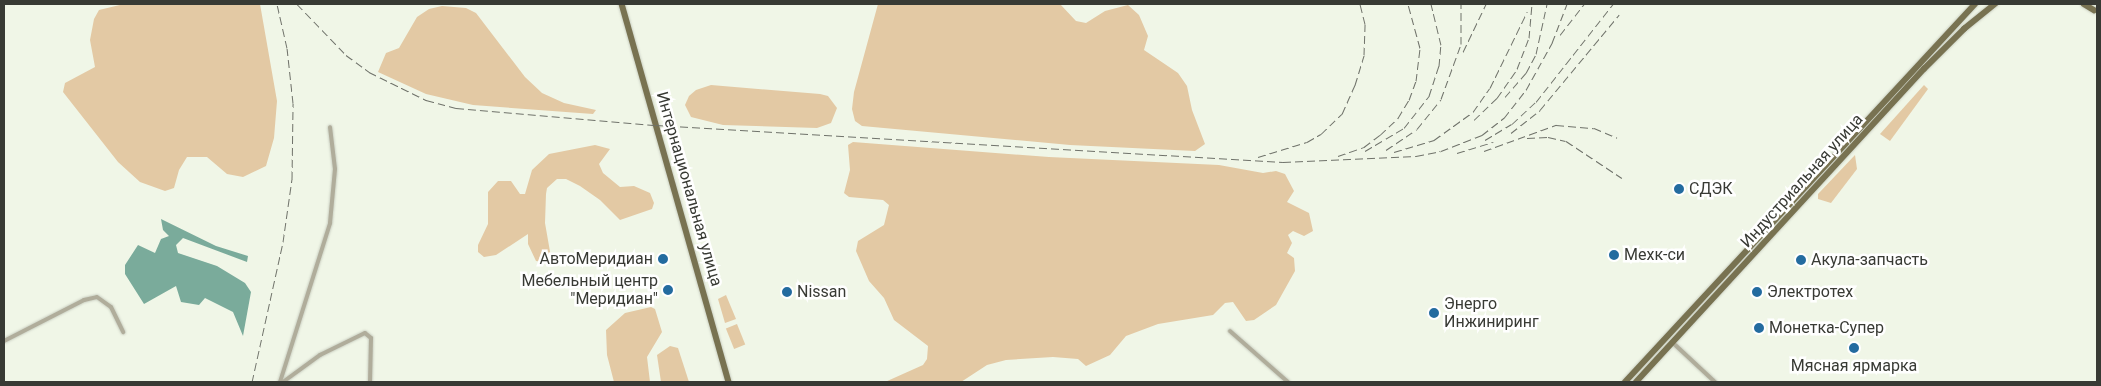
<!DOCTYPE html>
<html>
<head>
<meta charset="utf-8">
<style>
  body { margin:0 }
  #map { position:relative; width:2101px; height:386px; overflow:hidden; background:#f0f6e7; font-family:Roboto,sans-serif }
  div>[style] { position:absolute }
  .green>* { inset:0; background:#e3c9a4; transform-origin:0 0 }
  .water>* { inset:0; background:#7aab9b }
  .roads { filter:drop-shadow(0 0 1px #cbd0c3) drop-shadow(0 0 1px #cbd0c3) }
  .street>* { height:4px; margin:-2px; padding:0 2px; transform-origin:2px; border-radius:2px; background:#b0ad9b }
  .primary>* { height:5.5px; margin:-2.75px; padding:0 2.75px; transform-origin:2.75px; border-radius:2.75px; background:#787251 }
  .rail>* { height:1px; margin-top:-0.5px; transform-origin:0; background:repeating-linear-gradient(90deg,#6e7169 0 8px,transparent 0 12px) }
  .dots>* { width:14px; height:14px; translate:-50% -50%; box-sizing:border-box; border:2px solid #fff; border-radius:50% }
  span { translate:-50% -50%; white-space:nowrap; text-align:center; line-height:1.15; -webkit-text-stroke:5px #fff; paint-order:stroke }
  .street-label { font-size:16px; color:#383a34 }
  .poi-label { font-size:16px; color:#383a34 }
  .left { translate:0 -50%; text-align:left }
  .right { translate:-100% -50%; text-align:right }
  .frame { position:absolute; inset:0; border:5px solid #383a34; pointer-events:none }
</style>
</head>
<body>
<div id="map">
  <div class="green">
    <i style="clip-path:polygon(124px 4px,260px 4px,277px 101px,274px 138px,266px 166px,243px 177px,227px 174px,207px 157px,187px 157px,179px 170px,174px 188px,165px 191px,140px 182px,118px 162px,63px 92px,65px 83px,95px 67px,90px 40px,94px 19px,99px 10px)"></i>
    <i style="clip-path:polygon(878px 4px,1060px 4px,1076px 21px,1086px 23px,1105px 11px,1128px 5px,1139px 15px,1148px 36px,1144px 50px,1178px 73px,1187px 86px,1192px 110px,1205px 144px,1195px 151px,1070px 145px,862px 126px,855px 121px,852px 109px,854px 92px)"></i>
    <i style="clip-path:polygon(442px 6px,466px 8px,476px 13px,525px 77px,542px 93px,564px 103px,596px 110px,593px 114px,473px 105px,426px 94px,378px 72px,386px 53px,399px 48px,417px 17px,429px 9px)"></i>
    <i style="clip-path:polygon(711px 85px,820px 94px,828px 96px,837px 108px,831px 123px,817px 128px,723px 125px,691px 117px,685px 105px,689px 96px,696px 90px)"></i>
    <i style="clip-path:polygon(1924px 85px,1928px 89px,1890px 141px,1880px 134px)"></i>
    <i style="clip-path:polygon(853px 142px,1049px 157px,1219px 165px,1263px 173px,1276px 171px,1285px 174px,1294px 191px,1287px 202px,1309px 213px,1313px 231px,1304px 236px,1293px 231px,1288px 235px,1292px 243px,1287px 253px,1294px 258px,1295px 271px,1276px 305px,1254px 320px,1246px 321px,1233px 302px,1225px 303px,1213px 315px,1158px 324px,1126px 336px,1110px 355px,1086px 366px,1078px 359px,1053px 357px,1006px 360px,987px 365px,961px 382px,885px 382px,923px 365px,927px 359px,928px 346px,894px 320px,884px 298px,869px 281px,856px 251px,858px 241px,884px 225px,889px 205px,883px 200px,849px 197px,844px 193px,850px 170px,848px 145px)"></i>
    <i style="clip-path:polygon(595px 145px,610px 149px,599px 164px,603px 173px,620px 187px,634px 186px,650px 193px,654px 203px,652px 209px,620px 220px,600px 200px,580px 186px,566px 179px,557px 179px,547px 188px,546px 194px,545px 223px,552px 263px,536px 261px,528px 244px,528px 234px,496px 255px,484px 257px,478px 252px,478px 245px,488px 224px,488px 192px,498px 181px,511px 181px,520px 194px,525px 194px,532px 170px,549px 154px)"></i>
    <i style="clip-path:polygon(1855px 155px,1857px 169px,1831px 203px,1818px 199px,1818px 194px)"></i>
    <i style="clip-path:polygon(726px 295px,736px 319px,725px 323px,718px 299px)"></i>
    <i style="clip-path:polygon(651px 307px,655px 309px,662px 332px,647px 357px,650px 382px,614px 382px,607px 355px,606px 330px,625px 313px)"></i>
    <i style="left:737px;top:324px;width:22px;height:12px;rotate:68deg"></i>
    <i style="clip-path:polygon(670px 346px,678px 348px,689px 382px,661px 382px,657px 355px)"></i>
  </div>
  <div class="water">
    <i style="clip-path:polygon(161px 219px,216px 246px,248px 256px,247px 262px,183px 238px,176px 245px,178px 253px,217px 266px,245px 283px,251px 292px,243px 336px,233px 312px,205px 298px,199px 305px,181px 302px,176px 286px,144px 304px,125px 274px,125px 265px,138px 245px,155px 253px,161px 239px,169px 236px,163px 230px)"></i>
  </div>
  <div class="roads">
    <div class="street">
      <i style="left:1230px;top:331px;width:77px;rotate:41.3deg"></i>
      <i style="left:4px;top:341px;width:90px;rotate:-27.1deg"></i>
      <i style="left:84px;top:300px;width:13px;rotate:-13deg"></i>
      <i style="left:97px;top:297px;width:17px;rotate:36deg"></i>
      <i style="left:111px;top:307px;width:28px;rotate:64deg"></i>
      <i style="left:1672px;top:342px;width:59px;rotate:42.9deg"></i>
      <i style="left:280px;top:382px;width:167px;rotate:-72.5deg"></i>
      <i style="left:330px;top:223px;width:54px;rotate:-84.7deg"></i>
      <i style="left:335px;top:169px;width:42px;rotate:-96.8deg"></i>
      <i style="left:283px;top:382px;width:46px;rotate:-36.1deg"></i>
      <i style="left:320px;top:355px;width:50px;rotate:-26.1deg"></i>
      <i style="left:365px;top:333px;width:8px;rotate:40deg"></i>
      <i style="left:371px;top:338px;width:44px;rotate:91.3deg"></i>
    </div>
    <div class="primary">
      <i style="left:622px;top:4px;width:393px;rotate:74.2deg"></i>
      <i style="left:2084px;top:4px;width:12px;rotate:31deg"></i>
      <i style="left:1625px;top:382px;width:515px;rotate:-47.2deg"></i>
      <i style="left:1636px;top:382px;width:425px;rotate:-47.4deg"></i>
      <i style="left:1924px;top:69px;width:57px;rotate:-45deg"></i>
      <i style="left:1964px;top:29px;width:40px;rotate:-39deg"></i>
    </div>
  </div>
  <div class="rail">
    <i style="left:297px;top:4px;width:71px;rotate:46.1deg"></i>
    <i style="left:346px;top:55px;width:29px;rotate:36deg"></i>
    <i style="left:369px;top:72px;width:64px;rotate:26.2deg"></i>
    <i style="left:426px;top:100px;width:31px;rotate:15deg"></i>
    <i style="left:456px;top:108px;width:201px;rotate:4.9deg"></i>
    <i style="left:656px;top:125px;width:628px;rotate:3.38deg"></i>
    <i style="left:1283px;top:162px;width:133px;rotate:-2.6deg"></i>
    <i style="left:1416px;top:156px;width:25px;rotate:-11deg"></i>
    <i style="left:1441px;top:151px;width:44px;rotate:-21.3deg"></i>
    <i style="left:1482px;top:135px;width:28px;rotate:-38deg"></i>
    <i style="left:1504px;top:118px;width:36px;rotate:-52deg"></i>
    <i style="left:1526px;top:90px;width:54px;rotate:-61deg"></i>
    <i style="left:1552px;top:43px;width:42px;rotate:-69deg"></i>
    <i style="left:1560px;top:35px;width:39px;rotate:-52deg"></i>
    <i style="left:1463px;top:52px;width:53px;rotate:-64.4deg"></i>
    <i style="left:1505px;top:97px;width:32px;rotate:-49deg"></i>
    <i style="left:1526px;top:73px;width:21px;rotate:-62deg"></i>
    <i style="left:1536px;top:54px;width:51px;rotate:-77.6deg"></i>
    <i style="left:1474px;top:120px;width:32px;rotate:-44deg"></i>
    <i style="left:1497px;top:98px;width:35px;rotate:-55deg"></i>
    <i style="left:1517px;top:69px;width:33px;rotate:-69deg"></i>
    <i style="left:1529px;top:38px;width:34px;rotate:-85deg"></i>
    <i style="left:1511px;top:133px;width:37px;rotate:-38deg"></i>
    <i style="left:1540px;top:110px;width:124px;rotate:-50.3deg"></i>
    <i style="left:1527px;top:138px;width:21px;rotate:-3deg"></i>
    <i style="left:1548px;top:137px;width:18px;rotate:13deg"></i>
    <i style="left:1566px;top:141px;width:67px;rotate:33.5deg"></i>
    <i style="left:1485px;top:140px;width:31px;rotate:-31deg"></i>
    <i style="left:1512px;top:124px;width:33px;rotate:-43deg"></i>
    <i style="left:1536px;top:102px;width:125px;rotate:-51.8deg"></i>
    <i style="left:1386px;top:150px;width:37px;rotate:-34deg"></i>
    <i style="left:1417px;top:129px;width:38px;rotate:-51deg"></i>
    <i style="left:1441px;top:99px;width:59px;rotate:-70deg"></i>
    <i style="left:1461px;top:44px;width:40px;rotate:-90deg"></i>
    <i style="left:1365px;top:151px;width:45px;rotate:-30.5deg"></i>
    <i style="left:1404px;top:128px;width:41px;rotate:-52deg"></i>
    <i style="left:1429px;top:96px;width:32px;rotate:-72deg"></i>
    <i style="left:1439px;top:66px;width:21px;rotate:-85deg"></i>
    <i style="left:1441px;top:45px;width:42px;rotate:-103.7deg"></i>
    <i style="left:1484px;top:151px;width:77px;rotate:-19.9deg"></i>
    <i style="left:1556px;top:125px;width:38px;rotate:5deg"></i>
    <i style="left:1594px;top:128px;width:25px;rotate:23deg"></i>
    <i style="left:1394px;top:152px;width:42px;rotate:-16.7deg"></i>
    <i style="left:1434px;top:140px;width:48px;rotate:-35.7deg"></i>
    <i style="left:1473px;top:112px;width:29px;rotate:-55deg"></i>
    <i style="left:1490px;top:88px;width:85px;rotate:-64deg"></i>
    <i style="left:1457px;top:153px;width:38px;rotate:-17deg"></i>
    <i style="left:1338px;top:156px;width:28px;rotate:-19deg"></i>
    <i style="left:1364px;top:147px;width:20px;rotate:-37deg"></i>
    <i style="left:1380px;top:135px;width:25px;rotate:-43deg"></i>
    <i style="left:1398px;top:118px;width:21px;rotate:-59deg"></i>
    <i style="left:1409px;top:100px;width:20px;rotate:-70deg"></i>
    <i style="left:1416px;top:81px;width:33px;rotate:-83deg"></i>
    <i style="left:1420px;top:48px;width:46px;rotate:-105.3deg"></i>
    <i style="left:1258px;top:157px;width:51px;rotate:-17deg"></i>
    <i style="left:1307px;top:142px;width:16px;rotate:-30deg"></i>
    <i style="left:1321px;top:134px;width:29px;rotate:-44deg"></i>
    <i style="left:1342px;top:114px;width:32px;rotate:-66deg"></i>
    <i style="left:1355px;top:85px;width:31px;rotate:-73deg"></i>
    <i style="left:1364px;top:55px;width:31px;rotate:-88deg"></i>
    <i style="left:1365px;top:24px;width:21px;rotate:-104deg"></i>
    <i style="left:252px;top:382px;width:143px;rotate:-77.5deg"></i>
    <i style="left:283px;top:242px;width:64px;rotate:-81.9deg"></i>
    <i style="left:292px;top:179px;width:76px;rotate:-89.2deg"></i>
    <i style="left:293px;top:103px;width:55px;rotate:-96.2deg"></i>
    <i style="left:287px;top:48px;width:45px;rotate:-102.8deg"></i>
  </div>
  <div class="dots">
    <i style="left:1679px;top:189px;background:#236b9f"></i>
    <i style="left:1614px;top:255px;background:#236b9f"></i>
    <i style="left:663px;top:259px;background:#236b9f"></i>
    <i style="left:1801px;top:260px;background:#236b9f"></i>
    <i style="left:668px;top:290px;background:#236b9f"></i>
    <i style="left:787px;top:292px;background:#236b9f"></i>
    <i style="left:1757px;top:292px;background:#236b9f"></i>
    <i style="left:1434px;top:313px;background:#236b9f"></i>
    <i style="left:1759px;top:328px;background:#236b9f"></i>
    <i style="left:1854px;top:348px;background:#236b9f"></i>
  </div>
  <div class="street-label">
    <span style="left:1802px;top:181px;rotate:-48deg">Индустриальная улица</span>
    <span style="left:689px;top:189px;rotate:74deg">Интернациональная улица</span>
  </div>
  <div class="poi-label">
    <span class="left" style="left:1689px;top:189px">СДЭК</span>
    <span class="left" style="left:1624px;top:255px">Мехк-си</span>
    <span class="right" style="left:653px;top:259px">АвтоМеридиан</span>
    <span class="left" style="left:1811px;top:260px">Акула-запчасть</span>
    <span class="right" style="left:658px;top:290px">Мебельный центр<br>"Меридиан"</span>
    <span class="left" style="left:797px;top:292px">Nissan</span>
    <span class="left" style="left:1767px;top:292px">Электротех</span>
    <span class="left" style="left:1444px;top:313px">Энерго<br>Инжиниринг</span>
    <span class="left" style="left:1769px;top:328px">Монетка-Супер</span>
    <span style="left:1854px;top:366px">Мясная ярмарка</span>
  </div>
  <div class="frame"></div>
</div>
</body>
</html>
